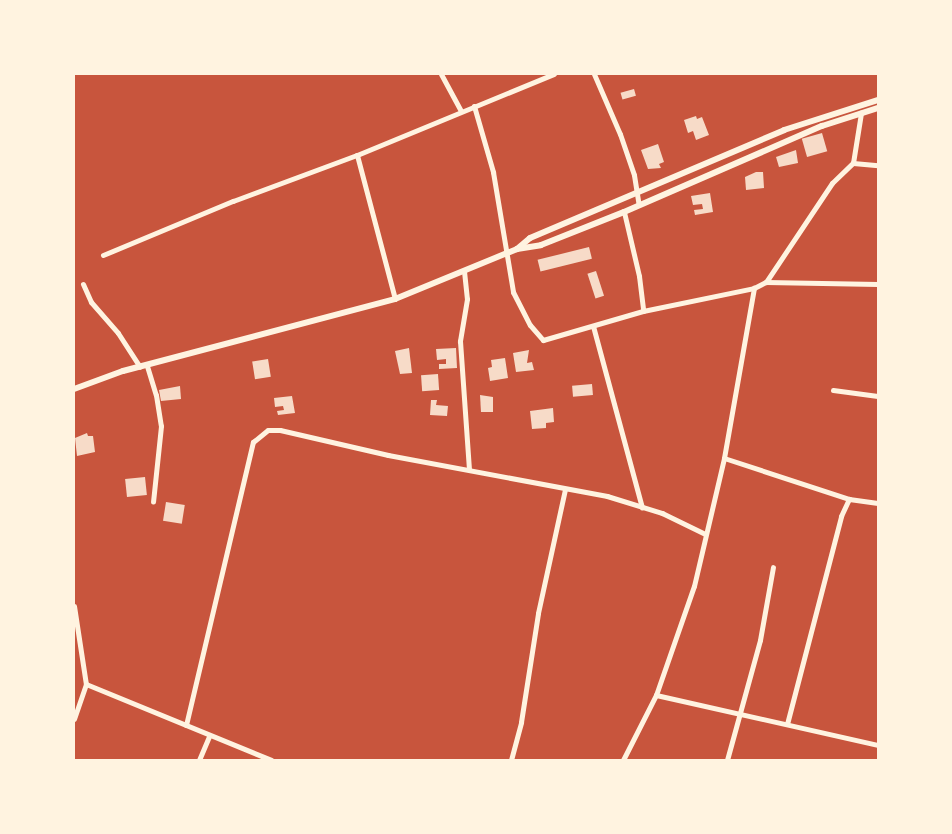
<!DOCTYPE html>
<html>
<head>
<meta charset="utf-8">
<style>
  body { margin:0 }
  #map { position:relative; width:952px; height:834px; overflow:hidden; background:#c8553d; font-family:Raleway,sans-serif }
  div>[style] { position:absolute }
  .building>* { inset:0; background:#f7dbc8; transform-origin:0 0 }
  .minor>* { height:5px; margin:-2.5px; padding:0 2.5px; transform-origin:2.5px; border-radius:2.5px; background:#fff3e0 }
  .tertiary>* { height:6px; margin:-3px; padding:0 3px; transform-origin:3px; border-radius:3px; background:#fff3e0 }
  span { translate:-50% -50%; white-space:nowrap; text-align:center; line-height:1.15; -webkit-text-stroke:4.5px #fff3e0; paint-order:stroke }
  .frame { position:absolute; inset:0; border:75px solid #fff3e0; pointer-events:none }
</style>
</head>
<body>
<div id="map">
  <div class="building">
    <i style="left:634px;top:89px;width:7px;height:14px;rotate:74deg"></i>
    <i style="clip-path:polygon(696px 116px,697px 119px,702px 117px,709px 135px,696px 140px,693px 131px,688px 133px,684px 120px)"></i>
    <i style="left:822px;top:133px;width:19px;height:21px;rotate:74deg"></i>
    <i style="clip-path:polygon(658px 144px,664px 162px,659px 164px,661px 168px,648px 169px,641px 150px)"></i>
    <i style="clip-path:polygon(796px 150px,798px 163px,779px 167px,776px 157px)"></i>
    <i style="clip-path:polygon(756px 172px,763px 172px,764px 188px,746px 190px,745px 177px)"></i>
    <i style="clip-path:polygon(710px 193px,713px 212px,695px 215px,694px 210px,703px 209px,702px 204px,693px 205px,691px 196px)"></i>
    <i style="left:589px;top:247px;width:12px;height:53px;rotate:76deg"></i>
    <i style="left:596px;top:271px;width:26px;height:9px;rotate:72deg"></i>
    <i style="clip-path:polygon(409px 348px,412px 373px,400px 374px,395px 351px)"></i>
    <i style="clip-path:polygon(456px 348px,457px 368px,439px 369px,439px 364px,446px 364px,446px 359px,437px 360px,436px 349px)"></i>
    <i style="clip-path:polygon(529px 350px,527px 363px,532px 362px,534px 370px,516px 372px,513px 353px)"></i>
    <i style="clip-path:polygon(505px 358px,508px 378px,490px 381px,488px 368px,492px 367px,491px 360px)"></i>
    <i style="left:268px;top:359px;width:18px;height:16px;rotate:81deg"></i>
    <i style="left:438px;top:374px;width:16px;height:17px;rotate:86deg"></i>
    <i style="left:592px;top:384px;width:11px;height:20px;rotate:85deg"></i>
    <i style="clip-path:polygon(180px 386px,181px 399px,161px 401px,159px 390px)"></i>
    <i style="clip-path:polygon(480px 395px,493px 397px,493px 412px,481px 412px)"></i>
    <i style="clip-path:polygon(292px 396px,295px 413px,278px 415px,277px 411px,284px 410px,283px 406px,275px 407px,274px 398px)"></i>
    <i style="clip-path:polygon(431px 400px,437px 400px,436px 405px,448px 406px,447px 416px,430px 415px)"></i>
    <i style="clip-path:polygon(553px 408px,554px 422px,546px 423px,546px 428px,532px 429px,530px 411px)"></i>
    <i style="clip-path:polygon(87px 433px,88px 436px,93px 436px,95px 452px,77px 456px,75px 438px)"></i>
    <i style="left:145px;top:477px;width:18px;height:20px;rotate:84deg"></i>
    <i style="left:166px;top:502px;width:19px;height:19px;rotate:9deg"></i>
  </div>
  <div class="minor">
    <i style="left:441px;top:74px;width:42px;rotate:61.6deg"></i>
    <i style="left:594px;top:74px;width:65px;rotate:66.6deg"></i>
    <i style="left:620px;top:134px;width:43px;rotate:71.1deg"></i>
    <i style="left:634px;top:175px;width:30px;rotate:81deg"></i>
    <i style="left:474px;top:106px;width:69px;rotate:73.9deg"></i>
    <i style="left:493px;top:172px;width:122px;rotate:80.5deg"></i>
    <i style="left:513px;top:292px;width:37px;rotate:63deg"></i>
    <i style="left:530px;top:325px;width:20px;rotate:49deg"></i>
    <i style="left:543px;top:340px;width:104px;rotate:-16.2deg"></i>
    <i style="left:643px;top:311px;width:113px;rotate:-11.7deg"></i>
    <i style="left:754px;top:288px;width:13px;rotate:-27deg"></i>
    <i style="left:766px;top:282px;width:119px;rotate:-56.3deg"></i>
    <i style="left:832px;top:183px;width:29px;rotate:-44deg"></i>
    <i style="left:853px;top:163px;width:51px;rotate:-80.9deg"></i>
    <i style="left:853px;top:163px;width:25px;rotate:5deg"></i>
    <i style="left:624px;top:212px;width:66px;rotate:76.8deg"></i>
    <i style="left:639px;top:276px;width:35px;rotate:83deg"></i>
    <i style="left:103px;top:255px;width:141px;rotate:-22.6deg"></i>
    <i style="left:233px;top:201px;width:132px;rotate:-20.4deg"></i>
    <i style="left:464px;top:271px;width:28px;rotate:84deg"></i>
    <i style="left:467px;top:299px;width:43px;rotate:99.5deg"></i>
    <i style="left:460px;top:341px;width:129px;rotate:86deg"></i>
    <i style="left:766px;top:282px;width:112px;rotate:1deg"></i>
    <i style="left:83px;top:284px;width:20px;rotate:66deg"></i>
    <i style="left:91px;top:302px;width:41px;rotate:48.9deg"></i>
    <i style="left:118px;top:333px;width:40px;rotate:57.1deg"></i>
    <i style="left:395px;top:299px;width:149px;rotate:-104.8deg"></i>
    <i style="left:357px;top:155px;width:213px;rotate:-22.4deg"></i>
    <i style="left:593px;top:326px;width:188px;rotate:74.9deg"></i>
    <i style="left:147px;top:366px;width:30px;rotate:73deg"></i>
    <i style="left:156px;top:395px;width:31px;rotate:81deg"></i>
    <i style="left:161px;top:426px;width:76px;rotate:96deg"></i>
    <i style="left:833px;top:390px;width:45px;rotate:7.6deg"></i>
    <i style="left:724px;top:458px;width:132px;rotate:18.2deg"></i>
    <i style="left:849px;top:499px;width:29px;rotate:8deg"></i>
    <i style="left:74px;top:606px;width:79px;rotate:81.3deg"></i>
    <i style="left:86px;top:684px;width:37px;rotate:109deg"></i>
    <i style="left:86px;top:684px;width:200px;rotate:22.3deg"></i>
    <i style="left:656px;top:695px;width:228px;rotate:12.7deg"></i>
    <i style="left:787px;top:724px;width:215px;rotate:-75.4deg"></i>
    <i style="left:841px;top:516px;width:19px;rotate:-65deg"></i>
    <i style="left:186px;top:725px;width:291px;rotate:-76.7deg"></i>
    <i style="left:253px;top:442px;width:19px;rotate:-39deg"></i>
    <i style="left:268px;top:430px;width:12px"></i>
    <i style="left:280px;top:430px;width:111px;rotate:13deg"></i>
    <i style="left:388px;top:455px;width:223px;rotate:10.6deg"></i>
    <i style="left:607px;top:496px;width:58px;rotate:17.2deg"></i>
    <i style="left:662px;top:513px;width:48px;rotate:26deg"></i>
    <i style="left:199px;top:760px;width:26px;rotate:-67deg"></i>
    <i style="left:511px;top:760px;width:39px;rotate:-75deg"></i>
    <i style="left:521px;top:722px;width:110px;rotate:-81.1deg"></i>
    <i style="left:538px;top:613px;width:127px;rotate:-77.7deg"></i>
    <i style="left:623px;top:760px;width:73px;rotate:-63.1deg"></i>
    <i style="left:656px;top:695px;width:115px;rotate:-70.8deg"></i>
    <i style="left:694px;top:586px;width:131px;rotate:-76.8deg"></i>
    <i style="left:724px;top:458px;width:173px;rotate:-80deg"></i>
    <i style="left:727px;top:760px;width:124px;rotate:-74.6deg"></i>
    <i style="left:760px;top:640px;width:74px;rotate:-79.9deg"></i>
  </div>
  <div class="tertiary">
    <i style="left:517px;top:249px;width:17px;rotate:-40deg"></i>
    <i style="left:530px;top:238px;width:276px;rotate:-23deg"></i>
    <i style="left:784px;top:130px;width:99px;rotate:-17.7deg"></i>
    <i style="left:74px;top:389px;width:52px;rotate:-20.2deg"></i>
    <i style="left:123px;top:371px;width:281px;rotate:-14.8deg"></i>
    <i style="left:395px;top:299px;width:132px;rotate:-22.3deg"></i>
    <i style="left:517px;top:249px;width:24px;rotate:-9deg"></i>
    <i style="left:541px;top:245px;width:89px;rotate:-21.7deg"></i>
    <i style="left:624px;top:212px;width:216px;rotate:-23.5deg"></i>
    <i style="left:822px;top:126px;width:59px;rotate:-17.8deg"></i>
  </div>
  <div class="frame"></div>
</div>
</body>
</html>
